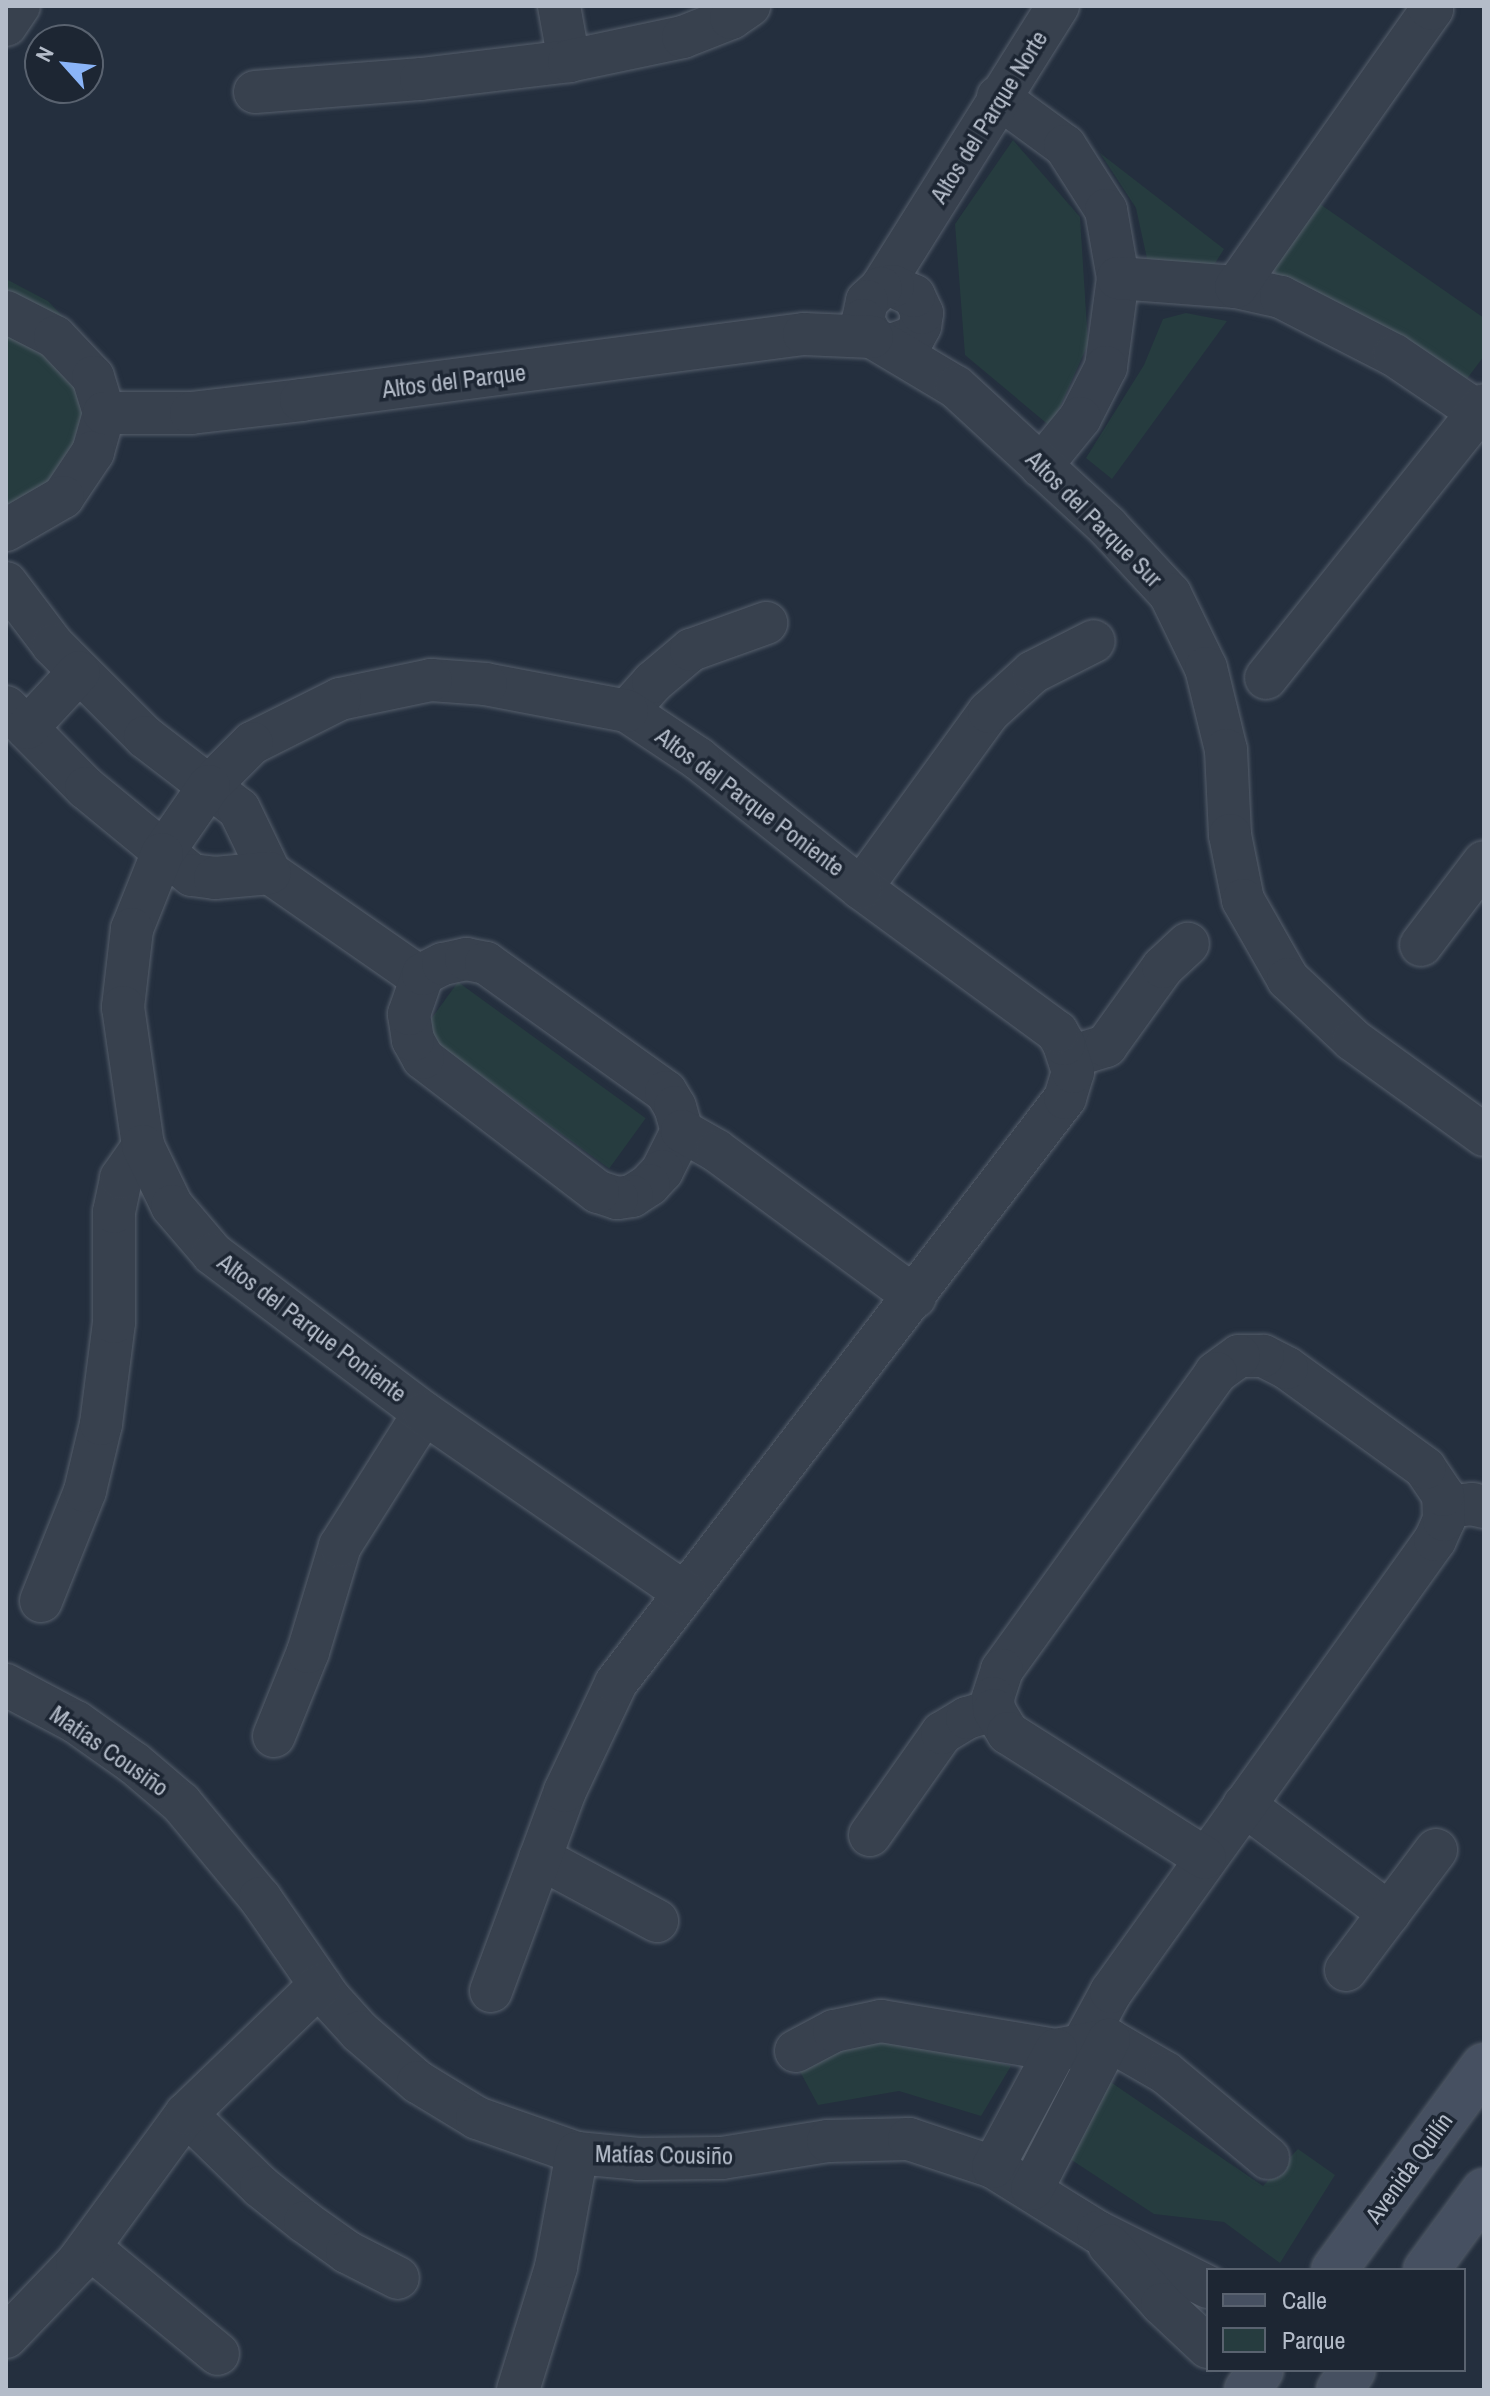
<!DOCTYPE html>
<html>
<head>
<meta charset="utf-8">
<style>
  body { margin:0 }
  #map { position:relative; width:1490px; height:2396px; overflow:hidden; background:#242f3e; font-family:"Archivo Narrow",sans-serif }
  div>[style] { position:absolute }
  .green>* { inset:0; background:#263c3f; transform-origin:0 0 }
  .roads { filter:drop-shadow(0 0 2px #565f6c) drop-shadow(0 0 2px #565f6c) }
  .minor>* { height:42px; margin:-21px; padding:0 21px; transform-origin:21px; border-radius:21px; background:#38414e }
  .secondary>* { height:44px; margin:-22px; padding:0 22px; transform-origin:22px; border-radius:22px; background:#465061 }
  span { translate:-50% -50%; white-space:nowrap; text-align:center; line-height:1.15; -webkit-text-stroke:7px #1d2633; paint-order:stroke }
  .street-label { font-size:24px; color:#b4bcc9 }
  .frame { position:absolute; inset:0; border:8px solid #b4bcc9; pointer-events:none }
  .legend { position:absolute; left:1206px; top:2268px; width:260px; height:104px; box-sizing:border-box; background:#1d2633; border:2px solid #59626f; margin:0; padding:10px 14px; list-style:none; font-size:24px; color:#b4bcc9 }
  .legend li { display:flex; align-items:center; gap:16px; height:40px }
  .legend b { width:40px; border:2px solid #59626f }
  .north { position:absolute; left:24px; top:24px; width:80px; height:80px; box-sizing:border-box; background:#1d2633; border:2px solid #59626f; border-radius:50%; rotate:297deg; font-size:22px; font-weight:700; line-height:32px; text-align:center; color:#b4bcc9 }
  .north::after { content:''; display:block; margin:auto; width:28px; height:36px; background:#8ab4f8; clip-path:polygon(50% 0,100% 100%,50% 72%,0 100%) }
</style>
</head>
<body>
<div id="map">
  <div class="green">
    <i style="clip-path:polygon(1013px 140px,1080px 217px,1088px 344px,1051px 427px,965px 355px,955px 224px)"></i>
    <i style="clip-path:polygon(1100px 153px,1224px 249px,1207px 276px,1149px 268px,1136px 208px)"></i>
    <i style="clip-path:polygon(1317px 202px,1484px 318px,1484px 356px,1463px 384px,1277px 281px,1272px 262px)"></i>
    <i style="clip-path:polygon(6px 279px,48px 301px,84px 339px,86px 449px,6px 522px)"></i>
    <i style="clip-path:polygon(1186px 313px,1227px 321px,1112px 479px,1086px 458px,1144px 365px,1163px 319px)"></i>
    <i style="left:458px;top:982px;width:232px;height:62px;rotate:36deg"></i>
    <i style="clip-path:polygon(891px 2034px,1011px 2066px,981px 2116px,899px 2091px,818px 2105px,796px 2064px)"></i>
    <i style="clip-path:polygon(1109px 2081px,1263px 2186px,1298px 2149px,1335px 2175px,1280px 2263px,1224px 2222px,1154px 2214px,1067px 2157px)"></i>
  </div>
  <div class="roads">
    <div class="minor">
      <i style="left:559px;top:6px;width:56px;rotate:79.7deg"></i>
      <i style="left:6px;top:25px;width:23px;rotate:-56deg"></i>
      <i style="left:255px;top:92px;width:167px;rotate:-4.5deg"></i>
      <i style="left:421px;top:79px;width:149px;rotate:-6.9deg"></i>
      <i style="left:569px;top:61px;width:116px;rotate:-11.9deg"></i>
      <i style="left:683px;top:37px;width:52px;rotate:-21.6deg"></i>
      <i style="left:731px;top:18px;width:22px;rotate:-34deg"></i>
      <i style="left:998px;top:97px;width:83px;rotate:36.2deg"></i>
      <i style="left:1065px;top:146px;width:76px;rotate:57.4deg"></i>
      <i style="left:1106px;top:210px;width:69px;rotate:80deg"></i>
      <i style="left:1118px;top:278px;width:90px;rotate:97.7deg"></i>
      <i style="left:1106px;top:367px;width:57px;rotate:117deg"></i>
      <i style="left:1080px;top:418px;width:62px;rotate:129.1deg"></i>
      <i style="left:1118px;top:278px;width:118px;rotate:4.4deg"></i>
      <i style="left:1236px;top:287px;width:46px;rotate:12.5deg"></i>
      <i style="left:1281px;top:297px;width:127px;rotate:27.2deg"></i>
      <i style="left:1394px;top:355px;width:109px;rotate:34.1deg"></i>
      <i style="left:1236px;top:287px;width:340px;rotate:-54.8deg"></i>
      <i style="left:1432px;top:9px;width:5px;rotate:-143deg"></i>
      <i style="left:881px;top:288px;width:333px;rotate:-57.9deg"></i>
      <i style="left:6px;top:312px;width:55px;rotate:27deg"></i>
      <i style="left:55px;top:337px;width:55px;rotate:46.5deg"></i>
      <i style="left:93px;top:377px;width:38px;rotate:73deg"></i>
      <i style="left:104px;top:413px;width:41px;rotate:105.8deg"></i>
      <i style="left:93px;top:452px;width:54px;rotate:123.7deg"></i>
      <i style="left:63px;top:497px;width:66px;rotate:149.9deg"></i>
      <i style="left:891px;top:345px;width:24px;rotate:-19deg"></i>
      <i style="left:914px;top:337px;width:13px;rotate:-61deg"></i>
      <i style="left:920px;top:326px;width:13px;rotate:-81deg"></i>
      <i style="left:922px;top:313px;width:19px;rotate:-115deg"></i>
      <i style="left:914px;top:296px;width:23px;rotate:-155deg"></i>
      <i style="left:893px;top:286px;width:12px;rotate:171deg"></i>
      <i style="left:881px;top:288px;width:19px;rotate:137deg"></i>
      <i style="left:867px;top:301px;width:19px;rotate:102deg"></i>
      <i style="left:863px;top:320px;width:19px;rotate:62deg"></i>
      <i style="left:872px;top:337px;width:98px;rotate:30.8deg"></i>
      <i style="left:956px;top:387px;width:205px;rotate:42.6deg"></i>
      <i style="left:1107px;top:526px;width:93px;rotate:47.2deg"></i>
      <i style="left:1170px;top:594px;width:82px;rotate:64.1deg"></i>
      <i style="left:1206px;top:668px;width:84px;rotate:76.3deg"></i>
      <i style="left:1226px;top:750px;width:85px;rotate:87.3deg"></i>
      <i style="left:1230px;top:835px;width:66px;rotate:78.7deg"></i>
      <i style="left:1243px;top:900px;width:91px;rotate:60.3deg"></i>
      <i style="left:1288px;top:979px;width:89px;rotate:43.2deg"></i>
      <i style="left:1353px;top:1040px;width:162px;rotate:35.9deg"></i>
      <i style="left:104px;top:413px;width:87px"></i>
      <i style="left:191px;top:413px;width:111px;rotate:-6.7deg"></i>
      <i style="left:301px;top:400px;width:507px;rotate:-7.48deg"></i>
      <i style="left:804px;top:334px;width:68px;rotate:2.5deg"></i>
      <i style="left:6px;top:583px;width:78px;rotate:52.8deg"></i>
      <i style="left:53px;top:645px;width:130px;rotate:45deg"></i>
      <i style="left:145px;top:737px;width:118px;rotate:37.5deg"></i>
      <i style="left:239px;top:809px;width:71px;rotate:64.2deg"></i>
      <i style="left:270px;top:873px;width:184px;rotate:34.8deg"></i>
      <i style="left:1266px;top:678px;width:349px;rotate:-51.4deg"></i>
      <i style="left:6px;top:707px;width:114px;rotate:45.4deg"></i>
      <i style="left:86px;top:788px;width:137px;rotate:39.4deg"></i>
      <i style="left:192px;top:875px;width:23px;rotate:7deg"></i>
      <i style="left:215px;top:878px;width:55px;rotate:-5.2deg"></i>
      <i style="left:627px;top:711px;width:39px;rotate:-48deg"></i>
      <i style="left:653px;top:682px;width:50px;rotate:-40.1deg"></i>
      <i style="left:691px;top:650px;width:80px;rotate:-19.8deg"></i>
      <i style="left:27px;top:728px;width:76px;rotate:-47.1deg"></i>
      <i style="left:861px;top:888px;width:218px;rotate:-54deg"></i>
      <i style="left:989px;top:712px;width:59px;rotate:-42.3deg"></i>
      <i style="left:1033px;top:672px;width:68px;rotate:-26.9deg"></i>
      <i style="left:1421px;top:945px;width:104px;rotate:-52.8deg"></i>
      <i style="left:1070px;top:1057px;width:38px;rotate:-17deg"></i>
      <i style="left:1106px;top:1046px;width:97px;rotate:-54.2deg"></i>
      <i style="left:1163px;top:967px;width:34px;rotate:-43deg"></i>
      <i style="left:682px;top:1131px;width:45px;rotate:116.6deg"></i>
      <i style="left:662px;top:1171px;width:19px;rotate:133deg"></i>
      <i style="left:649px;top:1185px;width:20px;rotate:147deg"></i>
      <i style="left:632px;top:1196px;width:15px;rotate:172deg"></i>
      <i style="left:617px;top:1198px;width:20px;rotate:-162deg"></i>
      <i style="left:598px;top:1192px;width:220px;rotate:-142.6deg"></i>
      <i style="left:423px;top:1058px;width:21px;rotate:-119deg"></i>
      <i style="left:413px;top:1040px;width:26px;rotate:-99deg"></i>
      <i style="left:409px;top:1014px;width:42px;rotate:-70.7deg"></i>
      <i style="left:423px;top:974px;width:22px;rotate:-27deg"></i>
      <i style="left:443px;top:964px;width:24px;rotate:-12deg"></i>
      <i style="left:466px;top:959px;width:20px;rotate:11deg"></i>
      <i style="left:486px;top:963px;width:221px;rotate:35.6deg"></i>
      <i style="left:666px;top:1092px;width:17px;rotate:59deg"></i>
      <i style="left:675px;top:1107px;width:25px;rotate:74deg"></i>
      <i style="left:682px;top:1131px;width:40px;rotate:29.7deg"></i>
      <i style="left:717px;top:1151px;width:246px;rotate:36.4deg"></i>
      <i style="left:1445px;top:1507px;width:27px;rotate:-6deg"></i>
      <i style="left:1472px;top:1504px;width:12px;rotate:14deg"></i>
      <i style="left:41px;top:1601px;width:118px;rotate:-68.2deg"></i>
      <i style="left:85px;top:1491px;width:69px;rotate:-76.6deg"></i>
      <i style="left:101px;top:1424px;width:103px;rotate:-82.7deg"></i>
      <i style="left:114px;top:1322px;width:110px;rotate:-90deg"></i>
      <i style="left:114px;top:1212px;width:35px;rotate:-78deg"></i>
      <i style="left:121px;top:1178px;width:39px;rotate:-55deg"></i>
      <i style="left:6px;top:1685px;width:79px;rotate:27.9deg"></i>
      <i style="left:76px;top:1722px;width:71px;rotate:35.3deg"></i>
      <i style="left:134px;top:1763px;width:62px;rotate:40.4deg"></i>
      <i style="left:181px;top:1803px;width:124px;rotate:50.3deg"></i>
      <i style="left:260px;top:1898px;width:123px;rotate:55.3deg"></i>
      <i style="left:330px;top:1999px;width:45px;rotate:47.7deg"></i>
      <i style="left:360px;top:2032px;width:77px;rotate:40.8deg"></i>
      <i style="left:418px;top:2082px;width:69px;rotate:31.4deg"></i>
      <i style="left:477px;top:2118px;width:106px;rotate:19.3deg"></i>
      <i style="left:577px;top:2153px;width:62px;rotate:5.5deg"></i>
      <i style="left:639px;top:2159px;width:83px;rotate:-0.7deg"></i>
      <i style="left:722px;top:2158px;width:107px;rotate:-9.1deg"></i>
      <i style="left:828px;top:2141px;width:81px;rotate:-1.4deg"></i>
      <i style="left:909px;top:2139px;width:89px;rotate:18.4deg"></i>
      <i style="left:993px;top:2167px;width:123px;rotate:31.8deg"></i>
      <i style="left:1098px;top:2232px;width:123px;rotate:26.6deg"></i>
      <i style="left:274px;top:1736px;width:91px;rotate:-68deg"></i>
      <i style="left:308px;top:1652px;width:111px;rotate:-73.2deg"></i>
      <i style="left:340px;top:1546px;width:157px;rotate:-57.7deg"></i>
      <i style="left:1244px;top:1805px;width:181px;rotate:36.7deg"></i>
      <i style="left:870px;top:1835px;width:125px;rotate:-54.8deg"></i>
      <i style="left:942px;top:1733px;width:29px;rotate:-31deg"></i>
      <i style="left:967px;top:1718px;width:28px;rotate:-17deg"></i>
      <i style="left:540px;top:1858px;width:133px;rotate:28.3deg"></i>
      <i style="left:1346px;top:1970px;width:150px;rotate:-53.1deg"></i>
      <i style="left:491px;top:1991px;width:213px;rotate:-69.7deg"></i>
      <i style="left:565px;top:1791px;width:119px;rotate:-64.7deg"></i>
      <i style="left:616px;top:1683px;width:737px;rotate:-52.49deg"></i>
      <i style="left:1065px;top:1098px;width:27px;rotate:-73deg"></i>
      <i style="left:1073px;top:1072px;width:29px;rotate:-108deg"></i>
      <i style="left:1064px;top:1044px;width:14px;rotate:-120deg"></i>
      <i style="left:1057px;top:1032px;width:243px;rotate:-143.7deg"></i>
      <i style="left:861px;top:888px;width:207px;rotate:-141.5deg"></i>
      <i style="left:699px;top:759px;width:87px;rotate:-146.3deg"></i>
      <i style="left:627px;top:711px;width:144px;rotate:-169.2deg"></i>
      <i style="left:486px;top:684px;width:55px;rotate:-175.8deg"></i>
      <i style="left:431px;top:680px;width:93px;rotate:168.2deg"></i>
      <i style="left:340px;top:699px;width:98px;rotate:153.4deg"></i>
      <i style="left:252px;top:743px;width:61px;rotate:135deg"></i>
      <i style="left:209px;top:786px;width:83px;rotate:124.7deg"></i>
      <i style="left:162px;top:854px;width:81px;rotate:111.8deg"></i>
      <i style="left:132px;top:929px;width:79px;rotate:96.6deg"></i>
      <i style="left:123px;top:1007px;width:140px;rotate:81.8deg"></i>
      <i style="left:143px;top:1146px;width:67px;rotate:64.2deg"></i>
      <i style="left:172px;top:1206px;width:63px;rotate:49.5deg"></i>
      <i style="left:213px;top:1254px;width:264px;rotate:37deg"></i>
      <i style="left:424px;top:1413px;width:317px;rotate:34.6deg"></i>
      <i style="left:1081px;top:2047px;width:63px;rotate:-61.4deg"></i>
      <i style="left:1111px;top:1992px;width:556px;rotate:-54.37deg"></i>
      <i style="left:1435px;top:1540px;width:22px;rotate:-66deg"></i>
      <i style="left:1444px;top:1520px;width:25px;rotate:-92deg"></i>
      <i style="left:1443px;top:1495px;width:32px;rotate:-124deg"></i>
      <i style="left:1425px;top:1468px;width:170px;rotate:-144.1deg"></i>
      <i style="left:1287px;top:1368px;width:27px;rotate:-153deg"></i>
      <i style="left:1263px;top:1356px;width:24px;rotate:180deg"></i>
      <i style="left:1239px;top:1356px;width:29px;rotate:144deg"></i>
      <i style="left:1216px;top:1373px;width:366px;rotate:125.8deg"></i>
      <i style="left:1002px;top:1670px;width:29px;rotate:108deg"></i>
      <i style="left:993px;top:1698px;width:12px;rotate:85deg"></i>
      <i style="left:994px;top:1710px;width:27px;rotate:59deg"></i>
      <i style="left:1008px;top:1733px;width:233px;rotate:32.4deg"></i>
      <i style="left:796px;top:2051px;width:43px;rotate:-27.8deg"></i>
      <i style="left:834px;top:2031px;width:48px;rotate:-12deg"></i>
      <i style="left:881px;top:2021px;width:177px;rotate:9.4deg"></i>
      <i style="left:1056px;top:2050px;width:54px;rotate:-10.7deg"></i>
      <i style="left:1109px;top:2040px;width:66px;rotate:30.1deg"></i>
      <i style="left:1166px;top:2073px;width:133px;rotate:39.8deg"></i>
      <i style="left:186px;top:2114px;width:105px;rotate:44.2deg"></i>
      <i style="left:261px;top:2187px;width:56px;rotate:38.5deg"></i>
      <i style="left:305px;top:2222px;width:52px;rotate:35.5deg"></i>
      <i style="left:347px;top:2252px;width:57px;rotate:27deg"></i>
      <i style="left:993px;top:2167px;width:133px;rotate:-61.7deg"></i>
      <i style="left:1032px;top:2189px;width:168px;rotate:-62.7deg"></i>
      <i style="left:1109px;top:2245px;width:79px;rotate:48.1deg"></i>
      <i style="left:1162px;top:2304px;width:63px;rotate:43.1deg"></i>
      <i style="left:90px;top:2248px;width:166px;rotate:39.6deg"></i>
      <i style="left:6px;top:2337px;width:103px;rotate:-46.2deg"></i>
      <i style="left:77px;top:2263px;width:185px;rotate:-53.8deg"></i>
      <i style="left:186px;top:2114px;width:186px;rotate:-43.9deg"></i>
      <i style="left:518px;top:2390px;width:129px;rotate:-72.8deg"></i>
      <i style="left:556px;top:2267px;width:116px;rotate:-79.6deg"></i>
    </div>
    <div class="secondary">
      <i style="left:1334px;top:2270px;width:253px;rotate:-53.7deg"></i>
      <i style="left:1426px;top:2270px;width:98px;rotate:-53.7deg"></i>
      <i style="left:1247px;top:2390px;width:24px;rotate:-55deg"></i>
      <i style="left:1339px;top:2390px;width:24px;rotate:-55deg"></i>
    </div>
  </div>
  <div class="street-label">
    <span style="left:989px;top:117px;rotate:-58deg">Altos del Parque Norte</span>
    <span style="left:454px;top:381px;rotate:-7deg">Altos del Parque</span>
    <span style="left:1094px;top:519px;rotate:45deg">Altos del Parque Sur</span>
    <span style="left:750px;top:802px;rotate:37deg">Altos del Parque Poniente</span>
    <span style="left:312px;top:1328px;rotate:37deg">Altos del Parque Poniente</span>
    <span style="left:109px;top:1751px;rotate:35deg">Matías Cousiño</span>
    <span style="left:664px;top:2155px;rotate:1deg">Matías Cousiño</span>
    <span style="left:1409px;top:2168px;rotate:-54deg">Avenida Quilín</span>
  </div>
  <div class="frame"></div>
  <ul class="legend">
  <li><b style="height:10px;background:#465061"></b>Calle</li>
  <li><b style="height:22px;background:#263c3f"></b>Parque</li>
  </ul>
  <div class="north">N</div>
</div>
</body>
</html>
